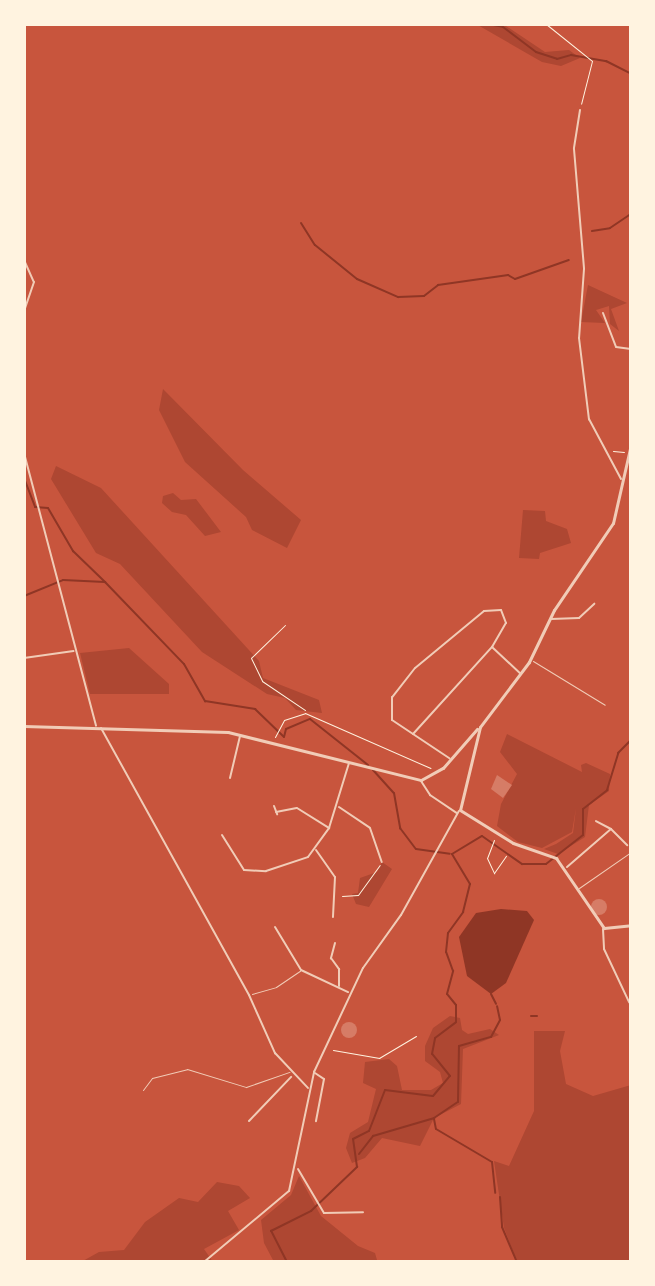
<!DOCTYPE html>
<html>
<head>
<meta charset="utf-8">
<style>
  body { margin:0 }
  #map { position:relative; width:655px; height:1286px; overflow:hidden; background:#c8553d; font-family:"Open Sans",sans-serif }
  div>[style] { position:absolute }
  .green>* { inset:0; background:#ae4732 }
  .water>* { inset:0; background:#8f3625 }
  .stream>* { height:2px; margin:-1px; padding:0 1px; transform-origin:1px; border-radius:1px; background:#8f3625 }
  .building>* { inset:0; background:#d67c66 }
  .round { border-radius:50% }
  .path>* { height:1px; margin:-0.5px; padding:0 0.5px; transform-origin:0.5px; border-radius:0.5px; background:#fff3e0 }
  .service>* { height:1px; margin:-0.5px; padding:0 0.5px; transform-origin:0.5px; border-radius:0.5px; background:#f1ccb7 }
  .minor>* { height:2px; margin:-1px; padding:0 1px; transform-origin:1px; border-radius:1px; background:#f1ccb7 }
  .tertiary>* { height:3px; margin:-1.5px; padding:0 1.5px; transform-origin:1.5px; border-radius:1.5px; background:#f1ccb7 }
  span { translate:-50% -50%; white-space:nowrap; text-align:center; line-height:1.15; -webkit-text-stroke:7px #fff3e0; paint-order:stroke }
  .frame { position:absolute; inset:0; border:26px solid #fff3e0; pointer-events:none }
</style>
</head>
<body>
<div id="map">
  <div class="green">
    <i style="clip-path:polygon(476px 24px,506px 26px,545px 52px,569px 50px,580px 58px,561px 66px,542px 62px)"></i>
    <i style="clip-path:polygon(588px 285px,627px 303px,611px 309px,619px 331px,610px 324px,609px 306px,596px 310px,605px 323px,581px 322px)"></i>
    <i style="clip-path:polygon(163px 389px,243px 470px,301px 520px,287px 548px,252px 530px,246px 517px,185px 462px,159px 410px)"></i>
    <i style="clip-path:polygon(56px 466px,101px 488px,259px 661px,263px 678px,319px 700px,322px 713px,296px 710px,285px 698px,267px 694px,202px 652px,120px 564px,96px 553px,51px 479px)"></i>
    <i style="clip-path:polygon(173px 493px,181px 500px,196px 499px,221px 532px,205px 536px,186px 515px,172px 512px,162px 503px,163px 496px)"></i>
    <i style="clip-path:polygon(523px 510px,545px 511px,546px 521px,567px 529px,571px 543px,540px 553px,539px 559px,519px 558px)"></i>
    <i style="clip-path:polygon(129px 648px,169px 684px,169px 694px,90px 694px,80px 653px)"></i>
    <i style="clip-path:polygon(507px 734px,582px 772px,581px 765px,586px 763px,610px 774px,609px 791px,589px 805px,585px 837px,558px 854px,544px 849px,556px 844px,573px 833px,576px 808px,572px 832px,542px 848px,518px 842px,497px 826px,501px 804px,517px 774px,500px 752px)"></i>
    <i style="clip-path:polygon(382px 862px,392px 869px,369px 907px,356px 904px,352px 894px,358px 893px,360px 878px,377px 872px)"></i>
    <i style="clip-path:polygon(450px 1016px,460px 1018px,462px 1030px,468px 1034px,490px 1029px,499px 1035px,463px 1049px,461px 1104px,434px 1118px,420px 1146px,382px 1138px,365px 1158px,352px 1163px,346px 1148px,350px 1133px,368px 1122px,376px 1089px,363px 1083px,365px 1062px,389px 1059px,397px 1066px,402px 1090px,431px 1090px,443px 1083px,440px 1072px,425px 1061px,425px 1046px,433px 1028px)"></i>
    <i style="clip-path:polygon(534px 1031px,565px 1031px,560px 1051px,566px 1084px,593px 1096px,631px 1085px,631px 1262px,518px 1262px,515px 1256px,504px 1228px,494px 1161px,509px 1166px,534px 1111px)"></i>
    <i style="clip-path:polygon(299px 1176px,321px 1216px,358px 1246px,375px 1253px,377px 1260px,274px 1262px,264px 1243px,261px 1220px,291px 1195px)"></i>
    <i style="clip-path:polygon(217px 1182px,239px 1186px,250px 1198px,228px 1211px,239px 1230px,204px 1249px,213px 1262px,81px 1262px,99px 1252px,124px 1250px,145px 1222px,179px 1198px,198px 1202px)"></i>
  </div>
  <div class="water">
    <i style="clip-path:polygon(501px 909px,527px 911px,534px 920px,506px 983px,491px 994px,467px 976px,459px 937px,476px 913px)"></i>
  </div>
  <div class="stream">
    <i style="left:488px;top:24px;width:15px;rotate:11deg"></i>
    <i style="left:503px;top:27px;width:41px;rotate:37.1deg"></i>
    <i style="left:536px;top:52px;width:22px;rotate:18deg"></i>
    <i style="left:557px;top:59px;width:15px;rotate:-16deg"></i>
    <i style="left:571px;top:55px;width:36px;rotate:10deg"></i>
    <i style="left:606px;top:61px;width:28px;rotate:27deg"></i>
    <i style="left:301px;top:223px;width:26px;rotate:58deg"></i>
    <i style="left:315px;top:245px;width:54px;rotate:39deg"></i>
    <i style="left:357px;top:279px;width:45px;rotate:23.7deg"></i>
    <i style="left:398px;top:297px;width:26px;rotate:-2deg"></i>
    <i style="left:424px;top:296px;width:18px;rotate:-38deg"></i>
    <i style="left:438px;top:285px;width:71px;rotate:-8.1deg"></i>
    <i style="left:508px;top:275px;width:8px;rotate:30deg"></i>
    <i style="left:515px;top:279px;width:57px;rotate:-19.4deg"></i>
    <i style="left:592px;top:231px;width:18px;rotate:-9deg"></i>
    <i style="left:610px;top:228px;width:25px;rotate:-34deg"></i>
    <i style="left:24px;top:478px;width:31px;rotate:69deg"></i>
    <i style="left:35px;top:507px;width:13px;rotate:4deg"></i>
    <i style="left:48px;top:508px;width:50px;rotate:59.8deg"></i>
    <i style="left:73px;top:551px;width:45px;rotate:44.1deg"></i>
    <i style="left:24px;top:596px;width:42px;rotate:-22.3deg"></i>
    <i style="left:63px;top:580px;width:42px;rotate:2.7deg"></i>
    <i style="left:105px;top:582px;width:114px;rotate:46.1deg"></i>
    <i style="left:184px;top:664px;width:43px;rotate:60.4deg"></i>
    <i style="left:205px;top:701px;width:51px;rotate:9.1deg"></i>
    <i style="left:255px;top:709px;width:40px;rotate:44deg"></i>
    <i style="left:284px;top:737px;width:8px;rotate:-76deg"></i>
    <i style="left:286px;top:729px;width:26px;rotate:-23deg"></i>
    <i style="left:310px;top:719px;width:74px;rotate:38.4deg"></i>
    <i style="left:373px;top:770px;width:31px;rotate:48deg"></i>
    <i style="left:394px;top:793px;width:36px;rotate:80deg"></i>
    <i style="left:400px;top:828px;width:26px;rotate:53deg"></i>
    <i style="left:416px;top:849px;width:34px;rotate:8deg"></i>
    <i style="left:491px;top:994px;width:11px;rotate:63deg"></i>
    <i style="left:531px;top:1016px;width:6px"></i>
    <i style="left:434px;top:1119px;width:10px;rotate:79deg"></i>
    <i style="left:436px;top:1129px;width:65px;rotate:30.5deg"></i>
    <i style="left:492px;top:1162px;width:31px;rotate:84deg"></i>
    <i style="left:359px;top:1154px;width:23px;rotate:-52deg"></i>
    <i style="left:373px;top:1136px;width:64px;rotate:-16.4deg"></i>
    <i style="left:434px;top:1118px;width:29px;rotate:-34deg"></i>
    <i style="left:458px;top:1102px;width:56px;rotate:-89deg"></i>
    <i style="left:459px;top:1046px;width:33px;rotate:-16deg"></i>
    <i style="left:491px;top:1037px;width:19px;rotate:-62deg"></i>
    <i style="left:500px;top:1020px;width:14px;rotate:-102deg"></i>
    <i style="left:500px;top:1197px;width:30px;rotate:86deg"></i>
    <i style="left:502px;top:1227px;width:38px;rotate:67deg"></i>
    <i style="left:287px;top:1262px;width:35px;rotate:-117deg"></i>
    <i style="left:271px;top:1231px;width:45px;rotate:-26.6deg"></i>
    <i style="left:311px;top:1211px;width:64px;rotate:-43.7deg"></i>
    <i style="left:357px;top:1167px;width:28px;rotate:-98deg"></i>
    <i style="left:353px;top:1139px;width:18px;rotate:-27deg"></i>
    <i style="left:369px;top:1131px;width:44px;rotate:-68.7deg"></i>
    <i style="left:385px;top:1090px;width:48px;rotate:7.1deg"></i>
    <i style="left:433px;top:1096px;width:26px;rotate:-50deg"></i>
    <i style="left:450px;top:1076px;width:28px;rotate:-129deg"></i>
    <i style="left:432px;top:1054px;width:16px;rotate:-79deg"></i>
    <i style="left:435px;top:1038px;width:26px;rotate:-37deg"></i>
    <i style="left:456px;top:1022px;width:17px;rotate:-90deg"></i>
    <i style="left:456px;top:1005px;width:14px;rotate:-129deg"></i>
    <i style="left:447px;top:994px;width:24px;rotate:-75deg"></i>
    <i style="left:453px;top:971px;width:20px;rotate:-110deg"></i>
    <i style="left:446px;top:952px;width:19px;rotate:-84deg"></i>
    <i style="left:448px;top:933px;width:26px;rotate:-54deg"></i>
    <i style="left:463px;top:912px;width:29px;rotate:-76deg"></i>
    <i style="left:470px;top:884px;width:35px;rotate:-121deg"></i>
    <i style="left:452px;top:854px;width:35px;rotate:-31deg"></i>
    <i style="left:482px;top:836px;width:49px;rotate:35deg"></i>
    <i style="left:522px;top:864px;width:24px"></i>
    <i style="left:546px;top:864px;width:47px;rotate:-38.1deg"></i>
    <i style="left:583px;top:835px;width:26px;rotate:-90deg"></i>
    <i style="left:583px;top:809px;width:31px;rotate:-38deg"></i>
    <i style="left:607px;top:790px;width:39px;rotate:-73deg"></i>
    <i style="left:618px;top:753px;width:18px;rotate:-45deg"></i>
  </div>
  <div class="building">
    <i style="clip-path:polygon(497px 775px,512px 785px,503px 798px,491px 789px)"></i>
    <i class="round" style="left:591px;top:899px;width:16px;height:16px"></i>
    <i class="round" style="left:341px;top:1022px;width:16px;height:16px"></i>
  </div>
  <div class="path">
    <i style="left:546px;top:24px;width:59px;rotate:38.8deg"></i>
    <i style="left:592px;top:61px;width:44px;rotate:104.3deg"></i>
    <i style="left:613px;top:451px;width:11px;rotate:5deg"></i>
    <i style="left:285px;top:625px;width:47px;rotate:135.9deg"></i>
    <i style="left:251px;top:658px;width:25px;rotate:64deg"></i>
    <i style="left:262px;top:681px;width:52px;rotate:34deg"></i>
    <i style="left:275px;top:737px;width:19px;rotate:-62deg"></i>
    <i style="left:284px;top:720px;width:22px;rotate:-18deg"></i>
    <i style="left:305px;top:713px;width:137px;rotate:23.7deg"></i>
    <i style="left:494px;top:840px;width:19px;rotate:111deg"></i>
    <i style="left:487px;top:858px;width:17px;rotate:65deg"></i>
    <i style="left:494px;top:873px;width:21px;rotate:-55deg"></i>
    <i style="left:342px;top:896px;width:16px;rotate:-4deg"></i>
    <i style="left:358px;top:895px;width:37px;rotate:-54deg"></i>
    <i style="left:333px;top:1050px;width:47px;rotate:9.9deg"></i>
    <i style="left:379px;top:1058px;width:43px;rotate:-30.7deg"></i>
  </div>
  <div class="service">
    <i style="left:533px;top:661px;width:84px;rotate:31.4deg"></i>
    <i style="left:579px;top:888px;width:63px;rotate:-34.7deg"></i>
    <i style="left:252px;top:994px;width:25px;rotate:-16deg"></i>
    <i style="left:276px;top:987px;width:29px;rotate:-34deg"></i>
    <i style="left:143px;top:1090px;width:15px;rotate:-53deg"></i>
    <i style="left:152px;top:1078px;width:36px;rotate:-14deg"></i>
    <i style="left:187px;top:1069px;width:62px;rotate:17deg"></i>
    <i style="left:246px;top:1087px;width:46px;rotate:-19.2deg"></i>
  </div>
  <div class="minor">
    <i style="left:580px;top:110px;width:39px;rotate:99deg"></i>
    <i style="left:574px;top:149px;width:120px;rotate:85.2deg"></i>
    <i style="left:584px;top:269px;width:69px;rotate:94.1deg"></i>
    <i style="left:579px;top:338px;width:82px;rotate:83deg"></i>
    <i style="left:589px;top:419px;width:68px;rotate:61.9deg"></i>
    <i style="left:24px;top:260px;width:24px;rotate:66deg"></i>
    <i style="left:34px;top:282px;width:31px;rotate:109deg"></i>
    <i style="left:603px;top:313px;width:36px;rotate:69deg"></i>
    <i style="left:616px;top:347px;width:15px;rotate:8deg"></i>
    <i style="left:24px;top:453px;width:282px;rotate:75.2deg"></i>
    <i style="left:551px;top:619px;width:28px;rotate:-2deg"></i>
    <i style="left:579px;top:618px;width:21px;rotate:-43deg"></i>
    <i style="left:492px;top:647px;width:38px;rotate:43deg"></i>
    <i style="left:24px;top:658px;width:50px;rotate:-8deg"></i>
    <i style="left:101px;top:728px;width:305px;rotate:61deg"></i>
    <i style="left:249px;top:995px;width:64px;rotate:65.9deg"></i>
    <i style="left:275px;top:1053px;width:48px;rotate:46.7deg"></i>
    <i style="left:413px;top:734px;width:118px;rotate:-47.8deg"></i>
    <i style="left:492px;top:647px;width:28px;rotate:-60deg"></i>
    <i style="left:506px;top:623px;width:14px;rotate:-111deg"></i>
    <i style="left:501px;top:610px;width:17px;rotate:177deg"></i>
    <i style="left:484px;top:611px;width:89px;rotate:140.4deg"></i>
    <i style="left:415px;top:668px;width:37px;rotate:128deg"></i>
    <i style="left:392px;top:697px;width:23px;rotate:90deg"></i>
    <i style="left:392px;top:720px;width:69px;rotate:33.7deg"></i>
    <i style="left:230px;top:778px;width:43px;rotate:-76.6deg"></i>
    <i style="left:421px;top:781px;width:17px;rotate:57deg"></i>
    <i style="left:430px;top:795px;width:32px;rotate:34deg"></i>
    <i style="left:274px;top:806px;width:9px;rotate:69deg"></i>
    <i style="left:339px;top:807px;width:37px;rotate:34deg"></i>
    <i style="left:370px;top:828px;width:36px;rotate:71deg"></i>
    <i style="left:276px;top:812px;width:21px;rotate:-11deg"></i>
    <i style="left:297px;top:808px;width:38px;rotate:32deg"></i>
    <i style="left:611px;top:829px;width:23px;rotate:45deg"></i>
    <i style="left:222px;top:835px;width:41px;rotate:57.8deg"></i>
    <i style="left:244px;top:870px;width:22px;rotate:3deg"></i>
    <i style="left:266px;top:871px;width:44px;rotate:-18.4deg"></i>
    <i style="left:308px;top:857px;width:36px;rotate:-54deg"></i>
    <i style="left:329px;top:828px;width:68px;rotate:-72.9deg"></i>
    <i style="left:316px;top:850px;width:33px;rotate:55deg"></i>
    <i style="left:335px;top:877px;width:40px;rotate:92.9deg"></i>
    <i style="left:567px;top:867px;width:58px;rotate:-40.8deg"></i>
    <i style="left:611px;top:829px;width:17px;rotate:-152deg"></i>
    <i style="left:275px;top:927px;width:50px;rotate:58.8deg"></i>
    <i style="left:301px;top:970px;width:52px;rotate:25.1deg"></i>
    <i style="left:603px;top:929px;width:20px;rotate:87deg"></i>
    <i style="left:604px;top:949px;width:59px;rotate:64.7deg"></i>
    <i style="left:335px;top:943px;width:16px;rotate:105deg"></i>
    <i style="left:331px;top:958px;width:14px;rotate:54deg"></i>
    <i style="left:339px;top:969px;width:17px;rotate:90deg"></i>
    <i style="left:315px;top:1073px;width:11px;rotate:34deg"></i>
    <i style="left:324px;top:1079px;width:43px;rotate:100.8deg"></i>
    <i style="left:249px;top:1121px;width:61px;rotate:-46.3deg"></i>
    <i style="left:298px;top:1169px;width:51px;rotate:59.4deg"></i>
    <i style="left:324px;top:1213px;width:39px;rotate:-1deg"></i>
    <i style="left:204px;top:1262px;width:111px;rotate:-39.9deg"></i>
    <i style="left:289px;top:1191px;width:122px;rotate:-78.1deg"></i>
    <i style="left:314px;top:1072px;width:115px;rotate:-64.8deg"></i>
    <i style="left:363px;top:968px;width:65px;rotate:-54.4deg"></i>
    <i style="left:401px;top:915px;width:119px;rotate:-60.9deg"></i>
  </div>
  <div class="tertiary">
    <i style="left:631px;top:444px;width:81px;rotate:102.8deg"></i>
    <i style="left:613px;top:523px;width:105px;rotate:124.1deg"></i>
    <i style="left:554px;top:610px;width:58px;rotate:115.7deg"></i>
    <i style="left:529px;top:662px;width:81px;rotate:127deg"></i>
    <i style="left:480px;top:727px;width:85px;rotate:103.5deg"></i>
    <i style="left:460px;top:810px;width:62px;rotate:31.9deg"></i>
    <i style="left:513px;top:843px;width:46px;rotate:19.2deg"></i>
    <i style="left:556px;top:858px;width:85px;rotate:55.6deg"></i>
    <i style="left:604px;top:928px;width:27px;rotate:-6deg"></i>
    <i style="left:24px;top:726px;width:204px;rotate:1.7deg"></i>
    <i style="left:228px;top:732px;width:199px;rotate:14deg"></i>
    <i style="left:421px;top:780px;width:25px;rotate:-29deg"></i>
    <i style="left:443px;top:768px;width:52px;rotate:-48.9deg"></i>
  </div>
  <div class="frame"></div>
</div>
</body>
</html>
